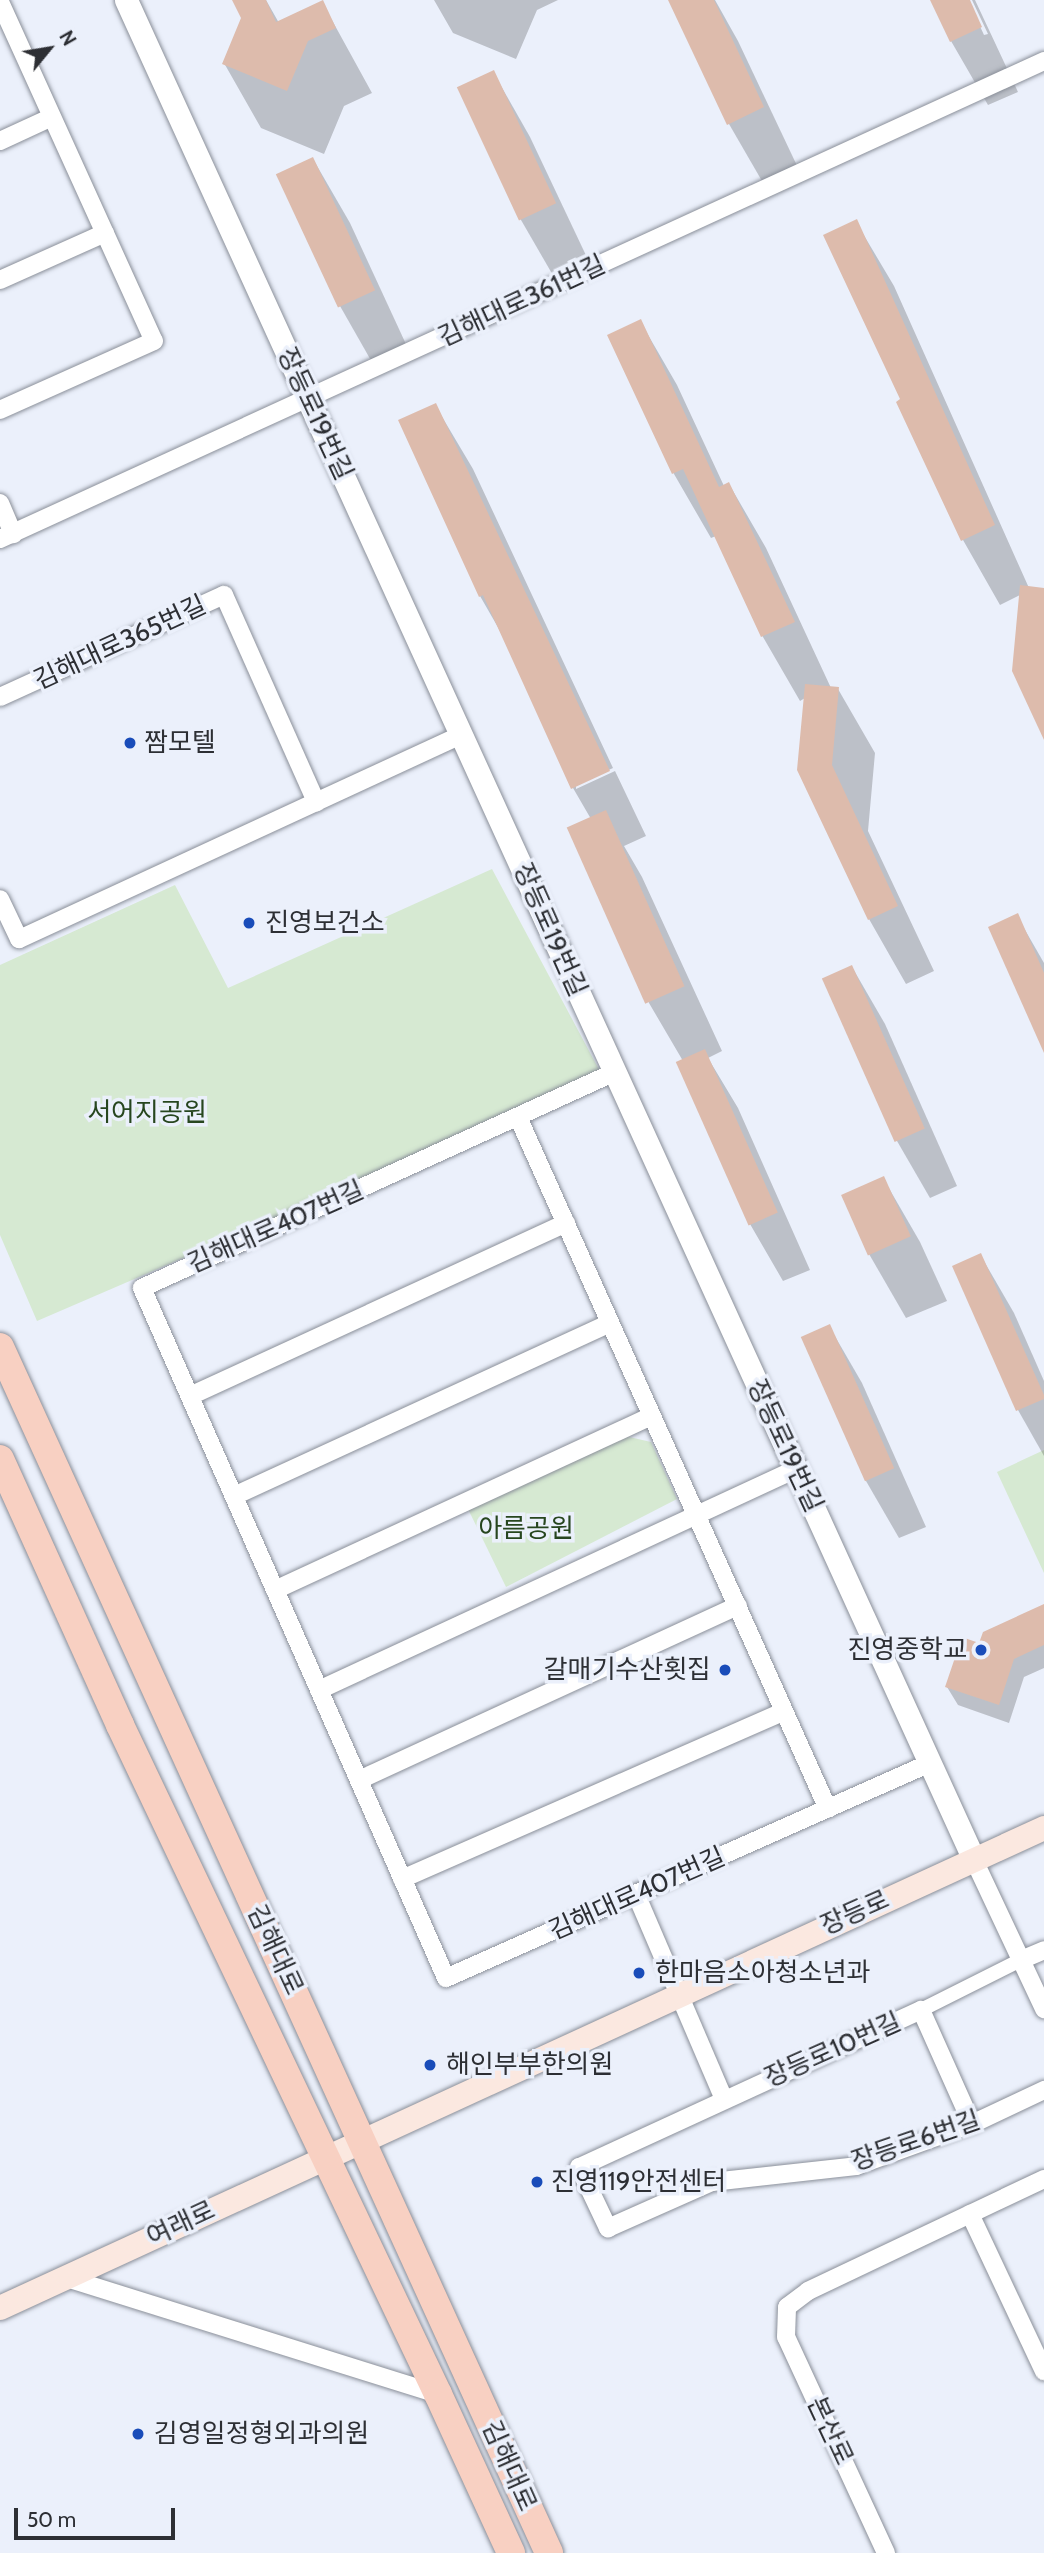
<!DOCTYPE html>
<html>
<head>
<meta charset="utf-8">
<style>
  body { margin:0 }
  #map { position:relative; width:1044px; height:2553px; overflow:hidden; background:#ebf0fb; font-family:Cabin,"Noto Sans KR",sans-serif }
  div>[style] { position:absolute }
  .green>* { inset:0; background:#d6e9d2 }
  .shadow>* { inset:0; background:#0003 }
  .building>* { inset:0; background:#ddbbac; transform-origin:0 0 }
  .roads { filter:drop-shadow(0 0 2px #8a8f99) drop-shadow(0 0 2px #8a8f99) }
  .pedestrian>* { height:14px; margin:-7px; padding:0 7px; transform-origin:7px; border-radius:7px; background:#fff }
  .minor>* { height:18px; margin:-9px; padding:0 9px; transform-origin:9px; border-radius:9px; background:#fff }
  .tertiary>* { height:23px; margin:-11.5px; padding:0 11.5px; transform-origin:11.5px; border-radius:11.5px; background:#fff }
  .secondary>* { height:24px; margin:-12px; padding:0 12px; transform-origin:12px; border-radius:12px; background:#fbe8e0 }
  .primary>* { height:28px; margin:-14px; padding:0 14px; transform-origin:14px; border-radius:14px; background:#f8d0c2 }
  .dots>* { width:19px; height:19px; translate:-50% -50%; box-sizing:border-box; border:4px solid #ebf0fb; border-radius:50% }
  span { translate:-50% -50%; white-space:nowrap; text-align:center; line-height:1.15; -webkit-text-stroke:7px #ebf0fb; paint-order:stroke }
  .street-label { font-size:26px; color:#2d2f34 }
  .poi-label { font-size:26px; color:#2d2f34 }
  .left { translate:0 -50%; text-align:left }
  .right { translate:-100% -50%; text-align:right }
  .park-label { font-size:26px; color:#27461f }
  .north { position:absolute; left:14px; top:14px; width:70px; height:70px; -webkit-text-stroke:5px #ebf0fb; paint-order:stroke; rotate:60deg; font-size:19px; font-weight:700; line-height:28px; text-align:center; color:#2d2f34 }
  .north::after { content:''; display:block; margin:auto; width:24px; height:32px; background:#2d2f34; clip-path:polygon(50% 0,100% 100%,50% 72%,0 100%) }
  .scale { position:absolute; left:14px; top:2508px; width:161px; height:32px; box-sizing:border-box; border:4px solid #2d2f34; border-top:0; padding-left:9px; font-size:21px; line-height:24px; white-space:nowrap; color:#2d2f34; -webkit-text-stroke:5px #ebf0fb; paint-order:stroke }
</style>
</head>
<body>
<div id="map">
  <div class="green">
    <i style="clip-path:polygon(492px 869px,603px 1077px,37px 1321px,0 1235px,0 965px,175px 885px,228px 988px)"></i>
    <i style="clip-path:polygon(625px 1436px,651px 1442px,677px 1499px,506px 1587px,468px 1509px)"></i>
    <i style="clip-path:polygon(1044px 1450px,1044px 1573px,997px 1472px)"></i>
  </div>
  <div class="shadow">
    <i style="clip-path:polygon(234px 0,266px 0,279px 23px,322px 2px,372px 93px,344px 106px,324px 154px,261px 128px,224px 63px,243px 18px)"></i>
    <i style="clip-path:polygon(434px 0,558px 0,537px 10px,516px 59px,453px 33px)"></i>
    <i style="clip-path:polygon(670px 0,715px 0,738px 41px,800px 172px,766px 188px,729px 124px)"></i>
    <i style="clip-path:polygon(932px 0,968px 0,984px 35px,988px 34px,972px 0,975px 0,1018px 92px,988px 105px,951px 41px)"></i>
    <i style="clip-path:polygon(493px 72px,530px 137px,592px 268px,558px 284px,521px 220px,459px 88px)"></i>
    <i style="clip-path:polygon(313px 159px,350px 223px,411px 355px,377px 371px,340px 306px,278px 175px)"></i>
    <i style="clip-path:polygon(856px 222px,894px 286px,1029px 588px,1044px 590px,1044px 736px,1020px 595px,1000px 605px,963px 540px,898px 402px,903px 400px)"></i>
    <i style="clip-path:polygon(640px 321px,677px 385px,724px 486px,729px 484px,766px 548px,831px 688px,838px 689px,875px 753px,868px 831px,934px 971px,906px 984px,869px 919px,805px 698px,800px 701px,763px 637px,716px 536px,711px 538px,674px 474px,609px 335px)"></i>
    <i style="clip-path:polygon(435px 405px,473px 469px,613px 768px,576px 785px,576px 789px,615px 771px,646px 836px,624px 846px,642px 877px,722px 1051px,708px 1058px,738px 1108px,810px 1270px,783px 1281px,750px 1224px,683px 1061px,649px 1003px,591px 819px,573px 788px,503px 636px,480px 596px)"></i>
    <i style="clip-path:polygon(1017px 916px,1044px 963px,1044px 1049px)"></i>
    <i style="clip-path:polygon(852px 967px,885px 1024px,957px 1186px,930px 1198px,897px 1141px)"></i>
    <i style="clip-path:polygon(883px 1178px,920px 1242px,947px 1301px,906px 1318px,869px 1254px)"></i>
    <i style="clip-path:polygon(981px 1256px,1014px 1313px,1044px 1381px,1044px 1456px,1018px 1410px,954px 1267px)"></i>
    <i style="clip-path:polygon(829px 1326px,862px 1383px,926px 1527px,899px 1538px,866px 1481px)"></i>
    <i style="clip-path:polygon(1044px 1606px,1044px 1668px,1024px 1677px,1009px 1723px,958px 1705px,947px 1687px,980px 1645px)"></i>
  </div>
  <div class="building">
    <i style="clip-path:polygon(232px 0,266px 0,276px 22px,323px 0,336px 28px,308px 41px,287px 91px,222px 64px,241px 18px)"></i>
    <i style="clip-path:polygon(668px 0,714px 0,764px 107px,727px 125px)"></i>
    <i style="clip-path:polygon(930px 0,970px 0,982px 27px,950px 42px)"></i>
    <i style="left:494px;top:70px;width:147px;height:41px;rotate:65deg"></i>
    <i style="left:313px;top:157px;width:147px;height:41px;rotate:65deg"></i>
    <i style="clip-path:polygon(857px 219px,995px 525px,961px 541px,896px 402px,900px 399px,823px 235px)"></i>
    <i style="clip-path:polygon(641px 319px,719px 487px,729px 482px,795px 622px,761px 637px,683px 469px,672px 474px,607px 335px)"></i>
    <i style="clip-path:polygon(436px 403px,610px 771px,571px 789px,483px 595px,479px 597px,398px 420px)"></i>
    <i style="clip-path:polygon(1020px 585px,1044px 588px,1044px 740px,1012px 671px)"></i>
    <i style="clip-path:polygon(805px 684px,839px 687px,832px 765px,898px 906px,868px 920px,797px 770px)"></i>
    <i style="left:606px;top:810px;width:193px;height:43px;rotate:66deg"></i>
    <i style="clip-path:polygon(1018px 913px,1044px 973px,1044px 1053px,988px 927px)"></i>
    <i style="left:852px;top:965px;width:179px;height:33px;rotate:66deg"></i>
    <i style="left:705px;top:1049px;width:179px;height:32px;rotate:66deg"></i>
    <i style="left:884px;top:1176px;width:66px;height:47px;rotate:66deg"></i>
    <i style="clip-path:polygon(981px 1253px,1044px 1395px,1044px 1399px,1016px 1411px,952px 1266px)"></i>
    <i style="left:830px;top:1324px;width:158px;height:32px;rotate:66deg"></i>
    <i style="clip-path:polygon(1044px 1604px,1044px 1645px,1014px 1659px,999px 1705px,945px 1687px,962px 1637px,979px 1643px,983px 1632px)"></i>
  </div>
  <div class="roads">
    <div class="pedestrian">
      <i style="left:921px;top:2010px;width:112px;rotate:-26.6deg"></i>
    </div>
    <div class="minor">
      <i style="left:0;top:2px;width:372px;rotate:65.6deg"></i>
      <i style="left:154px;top:341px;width:169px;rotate:155.9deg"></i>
      <i style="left:0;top:141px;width:57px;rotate:-24.8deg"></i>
      <i style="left:0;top:280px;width:115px;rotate:-24.1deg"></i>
      <i style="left:0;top:503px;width:34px;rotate:67deg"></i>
      <i style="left:0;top:539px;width:1148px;rotate:-24.6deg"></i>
      <i style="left:0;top:697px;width:246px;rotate:-24.5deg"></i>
      <i style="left:224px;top:595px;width:227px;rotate:66deg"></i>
      <i style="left:316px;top:802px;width:327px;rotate:155.2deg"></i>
      <i style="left:19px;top:939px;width:44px;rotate:-115.4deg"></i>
      <i style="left:316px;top:802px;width:160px;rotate:-24.8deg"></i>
      <i style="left:615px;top:1072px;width:520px;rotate:155.46deg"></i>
      <i style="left:142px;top:1288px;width:754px;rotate:66.22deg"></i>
      <i style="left:446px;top:1978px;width:530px;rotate:-23.95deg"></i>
      <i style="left:518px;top:1117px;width:758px;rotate:65.87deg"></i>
      <i style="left:190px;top:1396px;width:414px;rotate:-24.7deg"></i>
      <i style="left:234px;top:1496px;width:414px;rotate:-24.7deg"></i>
      <i style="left:275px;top:1590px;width:415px;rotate:-24.8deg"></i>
      <i style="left:319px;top:1690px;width:526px;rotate:-24.86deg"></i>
      <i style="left:359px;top:1780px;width:417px;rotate:-24.7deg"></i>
      <i style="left:974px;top:1860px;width:165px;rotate:64.8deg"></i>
      <i style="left:402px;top:1879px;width:417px;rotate:-23.7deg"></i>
      <i style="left:636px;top:1894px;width:223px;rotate:66.8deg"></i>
      <i style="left:1021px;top:1960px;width:25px;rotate:-23deg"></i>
      <i style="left:972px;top:2124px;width:125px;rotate:-114.1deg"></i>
      <i style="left:921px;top:2010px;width:376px;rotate:155.3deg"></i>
      <i style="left:579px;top:2167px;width:68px;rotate:64.6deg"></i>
      <i style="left:608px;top:2228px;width:114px;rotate:-23.9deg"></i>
      <i style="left:712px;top:2182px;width:145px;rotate:-6.3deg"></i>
      <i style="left:856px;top:2166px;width:123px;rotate:-19.9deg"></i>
      <i style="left:972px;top:2124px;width:80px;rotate:-25.3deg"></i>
      <i style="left:970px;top:2214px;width:174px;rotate:64.8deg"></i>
      <i style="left:67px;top:2278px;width:389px;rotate:17.4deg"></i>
      <i style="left:886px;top:2553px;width:238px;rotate:-114.8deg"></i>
      <i style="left:786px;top:2337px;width:30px;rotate:-88deg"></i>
      <i style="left:787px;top:2307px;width:26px;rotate:-37deg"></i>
      <i style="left:808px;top:2291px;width:261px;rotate:-25.4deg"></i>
    </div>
    <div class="tertiary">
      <i style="left:126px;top:0;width:2044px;rotate:65.49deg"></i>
    </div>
    <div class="secondary">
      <i style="left:0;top:2308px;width:1149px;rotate:-24.69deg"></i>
    </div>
    <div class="primary">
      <i style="left:0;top:1347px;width:1325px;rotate:65.52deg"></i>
      <i style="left:0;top:1459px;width:292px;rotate:65.7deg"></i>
      <i style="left:120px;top:1725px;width:741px;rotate:64.58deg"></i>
      <i style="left:438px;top:2394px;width:175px;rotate:65.3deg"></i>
    </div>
  </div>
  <div class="dots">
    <i style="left:130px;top:743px;background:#194cb9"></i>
    <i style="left:249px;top:923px;background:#194cb9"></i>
    <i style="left:981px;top:1650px;background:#194cb9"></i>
    <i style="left:725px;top:1670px;background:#194cb9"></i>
    <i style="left:639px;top:1973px;background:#194cb9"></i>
    <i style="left:430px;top:2065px;background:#194cb9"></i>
    <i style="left:537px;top:2182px;background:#194cb9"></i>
    <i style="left:138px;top:2434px;background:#194cb9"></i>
  </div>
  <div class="street-label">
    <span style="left:522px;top:301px;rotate:-25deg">김해대로361번길</span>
    <span style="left:315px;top:414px;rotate:65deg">장등로19번길</span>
    <span style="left:120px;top:643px;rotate:-25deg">김해대로365번길</span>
    <span style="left:550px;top:930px;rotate:66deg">장등로19번길</span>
    <span style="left:276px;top:1227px;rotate:-24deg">김해대로407번길</span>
    <span style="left:785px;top:1446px;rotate:65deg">장등로19번길</span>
    <span style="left:637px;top:1894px;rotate:-24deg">김해대로407번길</span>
    <span style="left:855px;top:1913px;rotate:-24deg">장등로</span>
    <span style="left:275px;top:1950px;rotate:65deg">김해대로</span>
    <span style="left:833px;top:2050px;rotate:-24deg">장등로10번길</span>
    <span style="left:916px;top:2141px;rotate:-19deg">장등로6번길</span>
    <span style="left:181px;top:2224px;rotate:-25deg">여래로</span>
    <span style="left:830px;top:2431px;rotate:65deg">본산로</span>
    <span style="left:509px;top:2466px;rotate:66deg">김해대로</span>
  </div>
  <div class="poi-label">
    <span class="left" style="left:144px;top:743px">짬모텔</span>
    <span class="left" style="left:265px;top:923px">진영보건소</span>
    <span class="right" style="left:967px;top:1650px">진영중학교</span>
    <span class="right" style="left:711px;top:1670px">갈매기수산횟집</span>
    <span class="left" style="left:655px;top:1973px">한마음소아청소년과</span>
    <span class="left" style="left:446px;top:2065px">해인부부한의원</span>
    <span class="left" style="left:551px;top:2182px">진영119안전센터</span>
    <span class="left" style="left:154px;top:2434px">김영일정형외과의원</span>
  </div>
  <div class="park-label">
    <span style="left:147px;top:1113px">서어지공원</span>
    <span style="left:526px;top:1529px">아름공원</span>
  </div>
  <div class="north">N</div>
  <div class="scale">50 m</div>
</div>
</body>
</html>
